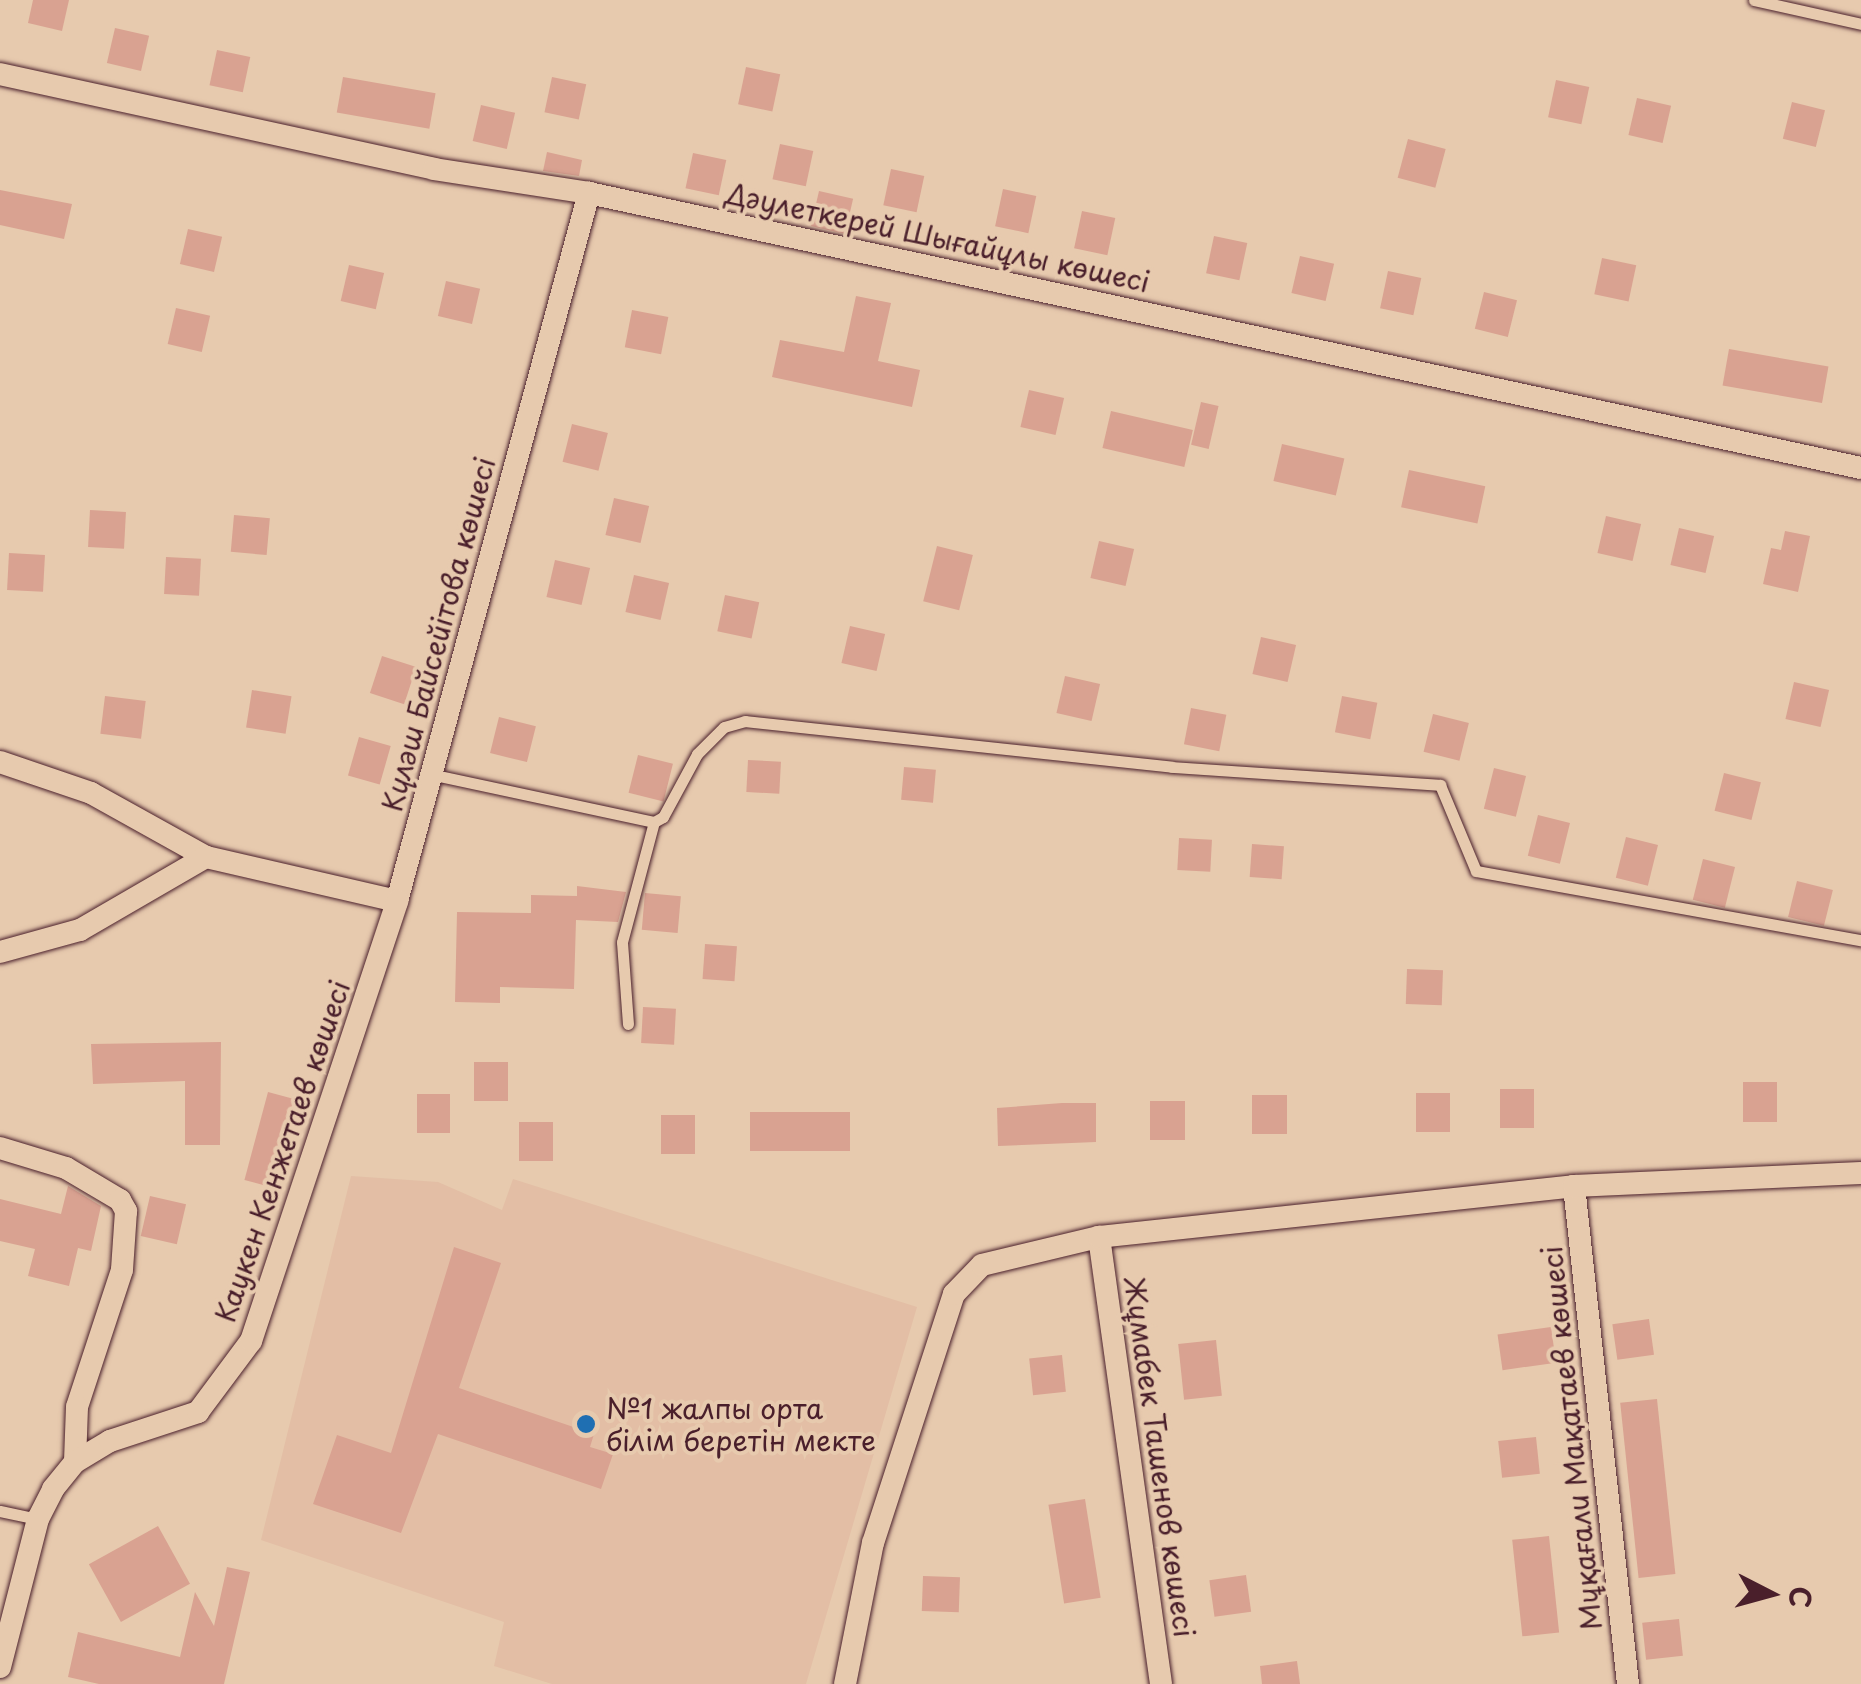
<!DOCTYPE html>
<html>
<head>
<meta charset="utf-8">
<style>
  body { margin:0 }
  #map { position:relative; width:1861px; height:1684px; overflow:hidden; background:#e7caae; font-family:"Playpen Sans",sans-serif }
  div>[style] { position:absolute }
  .built>* { inset:0; background:#e3bea5 }
  .building>* { inset:0; background:#d9a291; transform-origin:0 0 }
  .roads { filter:drop-shadow(0 0 2px #4a1f2b) drop-shadow(0 0 2px #4a1f2b) }
  .service>* { height:11px; margin:-5.5px; padding:0 5.5px; transform-origin:5.5px; border-radius:5.5px; background:#e7caae }
  .minor>* { height:22px; margin:-11px; padding:0 11px; transform-origin:11px; border-radius:11px; background:#e7caae }
  .dots>* { width:28px; height:28px; translate:-50% -50%; box-sizing:border-box; border:5px solid #e7caae; border-radius:50% }
  span { translate:-50% -50%; white-space:nowrap; text-align:center; line-height:1.15; -webkit-text-stroke:8px #e7caae; paint-order:stroke }
  .street-label { font-size:28px; color:#4a1f2b }
  .poi-label { font-size:28px; color:#4a1f2b }
  .left { translate:0 -50%; text-align:left }
  .north { position:absolute; left:1721px; top:1544px; width:100px; height:100px; -webkit-text-stroke:8px #e7caae; paint-order:stroke; rotate:96deg; font-size:28px; font-weight:700; line-height:40px; text-align:center; color:#4a1f2b }
  .north::after { content:''; display:block; margin:auto; width:35px; height:45px; background:#4a1f2b; clip-path:polygon(50% 0,100% 100%,50% 72%,0 100%) }
</style>
</head>
<body>
<div id="map">
  <div class="built">
    <i style="clip-path:polygon(351px 1176px,438px 1182px,502px 1210px,513px 1179px,917px 1307px,806px 1684px,552px 1684px,494px 1666px,504px 1622px,261px 1540px)"></i>
  </div>
  <div class="building">
    <i style="clip-path:polygon(33px 0,69px 0,62px 31px,28px 23px)"></i>
    <i style="left:115px;top:28px;width:35px;height:36px;rotate:13deg"></i>
    <i style="left:217px;top:50px;width:34px;height:36px;rotate:12deg"></i>
    <i style="left:746px;top:67px;width:35px;height:38px;rotate:12deg"></i>
    <i style="left:343px;top:77px;width:94px;height:36px;rotate:10deg"></i>
    <i style="left:552px;top:77px;width:35px;height:36px;rotate:12deg"></i>
    <i style="left:1556px;top:80px;width:34px;height:38px;rotate:12deg"></i>
    <i style="left:1637px;top:98px;width:35px;height:38px;rotate:13deg"></i>
    <i style="left:1792px;top:102px;width:34px;height:38px;rotate:14deg"></i>
    <i style="left:481px;top:105px;width:35px;height:37px;rotate:13deg"></i>
    <i style="left:1408px;top:139px;width:39px;height:40px;rotate:15deg"></i>
    <i style="left:780px;top:144px;width:34px;height:36px;rotate:12deg"></i>
    <i style="clip-path:polygon(547px 152px,582px 160px,579px 176px,543px 171px)"></i>
    <i style="left:693px;top:153px;width:34px;height:36px;rotate:12deg"></i>
    <i style="left:891px;top:169px;width:34px;height:37px;rotate:12deg"></i>
    <i style="left:1003px;top:189px;width:34px;height:38px;rotate:12deg"></i>
    <i style="clip-path:polygon(0 190px,72px 204px,64px 239px,0 225px)"></i>
    <i style="left:819px;top:191px;width:35px;height:36px;rotate:13deg"></i>
    <i style="left:1082px;top:211px;width:34px;height:38px;rotate:12deg"></i>
    <i style="left:188px;top:229px;width:35px;height:36px;rotate:13deg"></i>
    <i style="left:1214px;top:236px;width:34px;height:38px;rotate:12deg"></i>
    <i style="left:1300px;top:256px;width:35px;height:38px;rotate:13deg"></i>
    <i style="left:1602px;top:258px;width:35px;height:37px;rotate:12deg"></i>
    <i style="left:349px;top:265px;width:36px;height:37px;rotate:13deg"></i>
    <i style="left:1388px;top:271px;width:34px;height:38px;rotate:12deg"></i>
    <i style="left:446px;top:281px;width:35px;height:36px;rotate:13deg"></i>
    <i style="left:1484px;top:292px;width:34px;height:38px;rotate:14deg"></i>
    <i style="clip-path:polygon(856px 296px,891px 303px,878px 361px,920px 370px,912px 407px,772px 377px,780px 340px,844px 352px)"></i>
    <i style="left:176px;top:308px;width:35px;height:37px;rotate:13deg"></i>
    <i style="left:632px;top:310px;width:37px;height:38px;rotate:11deg"></i>
    <i style="left:1729px;top:349px;width:101px;height:37px;rotate:10deg"></i>
    <i style="left:1029px;top:390px;width:36px;height:38px;rotate:13deg"></i>
    <i style="left:1201px;top:402px;width:18px;height:44px;rotate:13deg"></i>
    <i style="left:1111px;top:411px;width:84px;height:38px;rotate:13deg"></i>
    <i style="left:572px;top:424px;width:37px;height:39px;rotate:14deg"></i>
    <i style="left:1282px;top:444px;width:64px;height:38px;rotate:13deg"></i>
    <i style="left:1409px;top:470px;width:78px;height:38px;rotate:12deg"></i>
    <i style="left:614px;top:498px;width:36px;height:38px;rotate:13deg"></i>
    <i style="left:90px;top:510px;width:36px;height:37px;rotate:3deg"></i>
    <i style="left:234px;top:515px;width:36px;height:37px;rotate:5deg"></i>
    <i style="left:1606px;top:516px;width:36px;height:38px;rotate:13deg"></i>
    <i style="left:1679px;top:528px;width:36px;height:38px;rotate:13deg"></i>
    <i style="clip-path:polygon(1785px 531px,1810px 536px,1798px 592px,1763px 584px,1771px 548px,1781px 550px)"></i>
    <i style="left:1099px;top:541px;width:36px;height:38px;rotate:13deg"></i>
    <i style="left:937px;top:546px;width:37px;height:57px;rotate:14deg"></i>
    <i style="left:9px;top:553px;width:36px;height:37px;rotate:3deg"></i>
    <i style="left:166px;top:557px;width:35px;height:37px;rotate:3deg"></i>
    <i style="left:555px;top:560px;width:36px;height:38px;rotate:13deg"></i>
    <i style="left:634px;top:575px;width:36px;height:38px;rotate:13deg"></i>
    <i style="left:725px;top:595px;width:35px;height:37px;rotate:12deg"></i>
    <i style="left:850px;top:626px;width:36px;height:38px;rotate:13deg"></i>
    <i style="left:1261px;top:637px;width:36px;height:38px;rotate:13deg"></i>
    <i style="left:382px;top:656px;width:36px;height:39px;rotate:18deg"></i>
    <i style="left:1065px;top:676px;width:36px;height:38px;rotate:13deg"></i>
    <i style="left:1794px;top:682px;width:36px;height:38px;rotate:13deg"></i>
    <i style="left:252px;top:690px;width:40px;height:38px;rotate:9deg"></i>
    <i style="left:105px;top:696px;width:41px;height:38px;rotate:7deg"></i>
    <i style="left:1342px;top:696px;width:36px;height:37px;rotate:11deg"></i>
    <i style="left:1191px;top:708px;width:36px;height:37px;rotate:11deg"></i>
    <i style="left:1433px;top:714px;width:37px;height:39px;rotate:14deg"></i>
    <i style="left:499px;top:717px;width:38px;height:37px;rotate:14deg"></i>
    <i style="left:359px;top:737px;width:33px;height:40px;rotate:16deg"></i>
    <i style="left:638px;top:755px;width:36px;height:39px;rotate:14deg"></i>
    <i style="left:748px;top:760px;width:33px;height:32px;rotate:3deg"></i>
    <i style="left:904px;top:767px;width:32px;height:33px;rotate:5deg"></i>
    <i style="left:1494px;top:768px;width:33px;height:42px;rotate:14deg"></i>
    <i style="left:1724px;top:773px;width:38px;height:39px;rotate:14deg"></i>
    <i style="left:1538px;top:815px;width:33px;height:42px;rotate:14deg"></i>
    <i style="left:1626px;top:837px;width:33px;height:42px;rotate:14deg"></i>
    <i style="left:1179px;top:838px;width:33px;height:32px;rotate:3deg"></i>
    <i style="left:1252px;top:844px;width:32px;height:33px;rotate:4deg"></i>
    <i style="left:1703px;top:859px;width:33px;height:42px;rotate:14deg"></i>
    <i style="left:1797px;top:881px;width:37px;height:37px;rotate:14deg"></i>
    <i style="clip-path:polygon(577px 886px,626px 892px,618px 922px,576px 920px,574px 989px,500px 987px,500px 1003px,455px 1002px,457px 912px,531px 913px,531px 895px,577px 896px)"></i>
    <i style="left:645px;top:893px;width:36px;height:37px;rotate:5deg"></i>
    <i style="left:705px;top:944px;width:32px;height:35px;rotate:4deg"></i>
    <i style="left:1407px;top:969px;width:36px;height:35px;rotate:2deg"></i>
    <i style="left:643px;top:1007px;width:33px;height:36px;rotate:3deg"></i>
    <i style="clip-path:polygon(221px 1042px,220px 1145px,185px 1145px,185px 1081px,93px 1084px,91px 1044px)"></i>
    <i style="left:474px;top:1062px;width:34px;height:39px"></i>
    <i style="left:1777px;top:1082px;width:40px;height:34px;rotate:90deg"></i>
    <i style="left:1500px;top:1089px;width:34px;height:39px"></i>
    <i style="left:268px;top:1092px;width:27px;height:91px;rotate:15deg"></i>
    <i style="left:1416px;top:1093px;width:34px;height:39px"></i>
    <i style="left:417px;top:1094px;width:33px;height:39px"></i>
    <i style="left:1252px;top:1095px;width:35px;height:39px"></i>
    <i style="left:1150px;top:1101px;width:35px;height:39px"></i>
    <i style="clip-path:polygon(1062px 1103px,1096px 1103px,1096px 1142px,998px 1146px,997px 1108px)"></i>
    <i style="left:850px;top:1112px;width:39px;height:100px;rotate:90deg"></i>
    <i style="left:661px;top:1115px;width:34px;height:39px"></i>
    <i style="left:553px;top:1122px;width:39px;height:34px;rotate:90deg"></i>
    <i style="clip-path:polygon(68px 1186px,101px 1206px,91px 1251px,78px 1248px,69px 1286px,28px 1276px,35px 1249px,0 1241px,0 1199px,61px 1214px)"></i>
    <i style="left:150px;top:1196px;width:37px;height:41px;rotate:13deg"></i>
    <i style="clip-path:polygon(454px 1247px,501px 1263px,459px 1388px,594px 1434px,590px 1447px,613px 1454px,601px 1489px,438px 1434px,401px 1533px,313px 1504px,337px 1435px,391px 1453px)"></i>
    <i style="left:1649px;top:1319px;width:36px;height:37px;rotate:82deg"></i>
    <i style="left:1551px;top:1327px;width:36px;height:54px;rotate:82deg"></i>
    <i style="left:1216px;top:1340px;width:56px;height:38px;rotate:84deg"></i>
    <i style="left:1062px;top:1355px;width:37px;height:33px;rotate:84deg"></i>
    <i style="left:1657px;top:1399px;width:176px;height:37px;rotate:84deg"></i>
    <i style="left:1536px;top:1437px;width:37px;height:38px;rotate:84deg"></i>
    <i style="left:1085px;top:1499px;width:100px;height:37px;rotate:81deg"></i>
    <i style="left:158px;top:1526px;width:66px;height:79px;rotate:61deg"></i>
    <i style="left:1549px;top:1536px;width:97px;height:37px;rotate:84deg"></i>
    <i style="clip-path:polygon(227px 1567px,250px 1572px,224px 1684px,99px 1684px,68px 1677px,78px 1632px,180px 1657px,195px 1592px,214px 1626px)"></i>
    <i style="left:1246px;top:1575px;width:37px;height:37px;rotate:82deg"></i>
    <i style="left:923px;top:1576px;width:37px;height:35px;rotate:2deg"></i>
    <i style="left:1679px;top:1619px;width:37px;height:37px;rotate:84deg"></i>
    <i style="clip-path:polygon(1297px 1661px,1300px 1684px,1262px 1684px,1260px 1666px)"></i>
  </div>
  <div class="roads">
    <div class="service">
      <i style="left:1754px;top:0;width:110px;rotate:12.6deg"></i>
      <i style="left:430px;top:774px;width:229px;rotate:12.1deg"></i>
      <i style="left:628px;top:1024px;width:82px;rotate:-94.2deg"></i>
      <i style="left:622px;top:942px;width:124px;rotate:-75.1deg"></i>
      <i style="left:654px;top:822px;width:10px;rotate:-29deg"></i>
      <i style="left:663px;top:817px;width:72px;rotate:-61.6deg"></i>
      <i style="left:697px;top:754px;width:38px;rotate:-45deg"></i>
      <i style="left:724px;top:727px;width:22px;rotate:-16deg"></i>
      <i style="left:745px;top:721px;width:429px;rotate:6.1deg"></i>
      <i style="left:1172px;top:767px;width:269px;rotate:3.8deg"></i>
      <i style="left:1440px;top:785px;width:93px;rotate:67.3deg"></i>
      <i style="left:1476px;top:871px;width:391px;rotate:10.2deg"></i>
      <i style="left:0;top:1511px;width:39px;rotate:12deg"></i>
    </div>
    <div class="minor">
      <i style="left:0;top:74px;width:444px;rotate:12.3deg"></i>
      <i style="left:434px;top:169px;width:157px;rotate:8.8deg"></i>
      <i style="left:589px;top:193px;width:1301px;rotate:12.2deg"></i>
      <i style="left:0;top:762px;width:96px;rotate:18.8deg"></i>
      <i style="left:91px;top:793px;width:132px;rotate:29.1deg"></i>
      <i style="left:206px;top:857px;width:196px;rotate:13deg"></i>
      <i style="left:397px;top:901px;width:734px;rotate:-74.83deg"></i>
      <i style="left:0;top:952px;width:83px;rotate:-15.4deg"></i>
      <i style="left:80px;top:930px;width:146px;rotate:-30.1deg"></i>
      <i style="left:0;top:1148px;width:69px;rotate:16.9deg"></i>
      <i style="left:66px;top:1168px;width:63px;rotate:30.7deg"></i>
      <i style="left:120px;top:1200px;width:13px;rotate:61deg"></i>
      <i style="left:126px;top:1211px;width:59px;rotate:93.9deg"></i>
      <i style="left:122px;top:1270px;width:144px;rotate:108.2deg"></i>
      <i style="left:77px;top:1407px;width:55px;rotate:92.1deg"></i>
      <i style="left:1574px;top:1186px;width:501px;rotate:83.81deg"></i>
      <i style="left:1099px;top:1237px;width:451px;rotate:82.1deg"></i>
      <i style="left:0;top:1667px;width:153px;rotate:-75.6deg"></i>
      <i style="left:38px;top:1519px;width:34px;rotate:-63deg"></i>
      <i style="left:53px;top:1489px;width:35px;rotate:-51deg"></i>
      <i style="left:75px;top:1462px;width:41px;rotate:-31deg"></i>
      <i style="left:110px;top:1441px;width:93px;rotate:-18.2deg"></i>
      <i style="left:198px;top:1412px;width:89px;rotate:-53.3deg"></i>
      <i style="left:251px;top:1341px;width:464px;rotate:-71.6deg"></i>
      <i style="left:845px;top:1684px;width:144px;rotate:-78.8deg"></i>
      <i style="left:873px;top:1543px;width:262px;rotate:-72deg"></i>
      <i style="left:954px;top:1294px;width:40px;rotate:-46deg"></i>
      <i style="left:982px;top:1265px;width:120px;rotate:-13.5deg"></i>
      <i style="left:1099px;top:1237px;width:478px;rotate:-6.1deg"></i>
      <i style="left:1574px;top:1186px;width:287px;rotate:-2.6deg"></i>
    </div>
  </div>
  <div class="dots">
    <i style="left:586px;top:1424px;background:#1f6fb2"></i>
  </div>
  <div class="street-label">
    <span style="left:938px;top:237px;rotate:12deg">Дәулеткерей Шығайұлы көшесі</span>
    <span style="left:438px;top:634px;rotate:-75deg">Күләш Байсейітова көшесі</span>
    <span style="left:282px;top:1151px;rotate:-71deg">Каукен Кенжетаев көшесі</span>
    <span style="left:1571px;top:1438px;rotate:-96deg">Мұқағали Мақатаев көшесі</span>
    <span style="left:1160px;top:1457px;rotate:82deg">Жұмабек Ташенов көшесі</span>
  </div>
  <div class="poi-label">
    <span class="left" style="left:606px;top:1424px">№1 жалпы орта<br>білім беретін мекте</span>
  </div>
  <div class="north">С</div>
</div>
</body>
</html>
